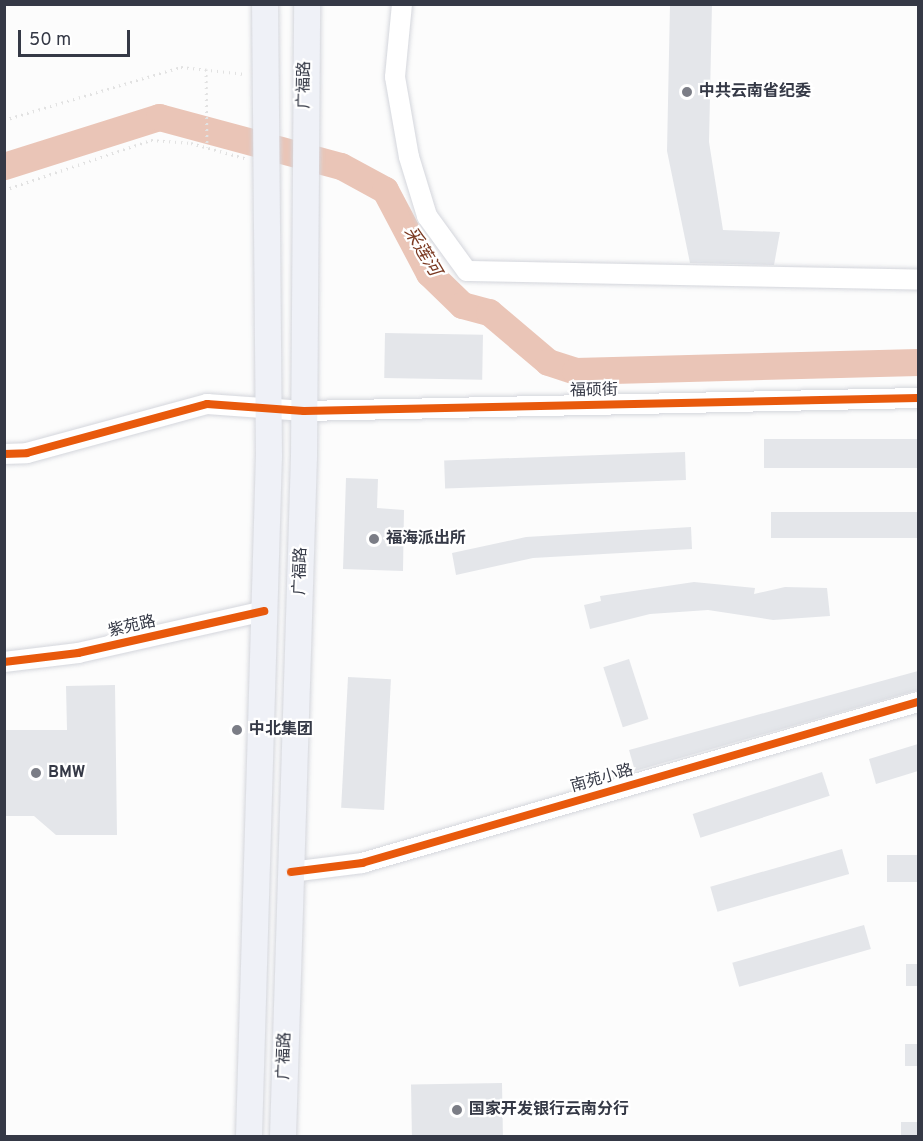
<!DOCTYPE html>
<html>
<head>
<meta charset="utf-8">
<style>
  body { margin:0 }
  #map { position:relative; width:923px; height:1141px; overflow:hidden; background:#fcfcfc; font-family:Overpass,"Noto Sans SC",sans-serif }
  div>[style] { position:absolute }
  .river>* { height:27px; margin:-13.5px; padding:0 13.5px; transform-origin:13.5px; border-radius:13.5px; background:#eac5b7 }
  .building>* { inset:0; background:#e4e6ea; transform-origin:0 0 }
  .path>* { height:3px; margin-top:-1.5px; transform-origin:0; background:repeating-linear-gradient(90deg,#e2e2e2 0 1.5px,transparent 0 6px) }
  .roads { filter:drop-shadow(0 0 2px #d4d6dc) drop-shadow(0 0 2px #d4d6dc) }
  .minor>* { height:20px; margin:-10px; padding:0 10px; transform-origin:10px; border-radius:10px; background:#fff }
  .major>* { height:26px; margin:-13px; padding:0 13px; transform-origin:13px; border-radius:13px; background:#eff1f7 }
  .cycleway>* { height:8px; margin:-4px; padding:0 4px; transform-origin:4px; border-radius:4px; background:#e8590c }
  .dots>* { width:16px; height:16px; translate:-50% -50%; box-sizing:border-box; border:3px solid #fff; border-radius:50% }
  span { translate:-50% -50%; white-space:nowrap; text-align:center; line-height:1.15; -webkit-text-stroke:4.5px #fff; paint-order:stroke }
  .street-label { font-size:16px; color:#353946 }
  .poi-label { font-size:16px; color:#353946; font-weight:700 }
  .left { translate:0 -50%; text-align:left }
  .water-label { font-size:18px; color:#7a3921; font-style:italic }
  .frame { position:absolute; inset:0; border:6px solid #353946; pointer-events:none }
  .scale { position:absolute; left:18px; top:30px; width:112px; height:27px; box-sizing:border-box; border:3px solid #353946; border-top:0; padding-left:8px; font-size:18px; line-height:21px; white-space:nowrap; color:#353946; -webkit-text-stroke:4px #fff; paint-order:stroke }
</style>
</head>
<body>
<div id="map">
  <div class="river">
    <i style="left:4px;top:166px;width:163px;rotate:-17.5deg"></i>
    <i style="left:159px;top:117px;width:188px;rotate:15.1deg"></i>
    <i style="left:341px;top:166px;width:50px;rotate:28.6deg"></i>
    <i style="left:385px;top:190px;width:94px;rotate:62.1deg"></i>
    <i style="left:429px;top:273px;width:46px;rotate:44.1deg"></i>
    <i style="left:462px;top:305px;width:28px;rotate:15deg"></i>
    <i style="left:489px;top:312px;width:77px;rotate:40.3deg"></i>
    <i style="left:548px;top:362px;width:28px;rotate:18deg"></i>
    <i style="left:575px;top:371px;width:343px;rotate:-1.5deg"></i>
  </div>
  <div class="building">
    <i style="clip-path:polygon(670px 4px,712px 4px,709px 142px,723px 230px,780px 232px,774px 265px,690px 263px,667px 151px)"></i>
    <i style="left:385px;top:333px;width:98px;height:45px;rotate:1deg"></i>
    <i style="left:918px;top:439px;width:29px;height:154px;rotate:90deg"></i>
    <i style="left:685px;top:452px;width:28px;height:241px;rotate:88deg"></i>
    <i style="clip-path:polygon(346px 478px,378px 479px,377px 508px,404px 510px,403px 571px,343px 569px)"></i>
    <i style="left:918px;top:512px;width:26px;height:147px;rotate:90deg"></i>
    <i style="clip-path:polygon(691px 527px,692px 549px,533px 558px,456px 575px,452px 553px,526px 537px)"></i>
    <i style="clip-path:polygon(694px 582px,755px 588px,754px 594px,785px 587px,827px 588px,830px 616px,773px 620px,708px 610px,650px 614px,590px 629px,584px 605px,601px 601px,600px 596px)"></i>
    <i style="left:629px;top:659px;width:63px;height:27px;rotate:72deg"></i>
    <i style="clip-path:polygon(918px 671px,918px 690px,635px 771px,629px 750px)"></i>
    <i style="left:348px;top:677px;width:43px;height:131px;rotate:3deg"></i>
    <i style="clip-path:polygon(115px 685px,117px 835px,56px 835px,34px 816px,4px 816px,4px 730px,67px 730px,66px 686px)"></i>
    <i style="clip-path:polygon(918px 744px,918px 771px,876px 784px,869px 759px)"></i>
    <i style="left:822px;top:772px;width:25px;height:136px;rotate:72deg"></i>
    <i style="left:842px;top:849px;width:26px;height:137px;rotate:74deg"></i>
    <i style="left:918px;top:855px;width:27px;height:31px;rotate:90deg"></i>
    <i style="left:864px;top:925px;width:25px;height:137px;rotate:74deg"></i>
    <i style="left:906px;top:964px;width:12px;height:22px"></i>
    <i style="left:905px;top:1044px;width:13px;height:22px"></i>
    <i style="left:502px;top:1083px;width:54px;height:91px;rotate:89deg"></i>
    <i style="left:901px;top:1122px;width:17px;height:15px"></i>
  </div>
  <div class="path">
    <i style="left:206px;top:69px;width:78px;rotate:89.3deg"></i>
    <i style="left:4px;top:120px;width:185px;rotate:-16.7deg"></i>
    <i style="left:181px;top:67px;width:65px;rotate:6.1deg"></i>
    <i style="left:4px;top:190px;width:155px;rotate:-18.8deg"></i>
    <i style="left:151px;top:140px;width:40px;rotate:4.3deg"></i>
    <i style="left:191px;top:143px;width:59px;rotate:15.7deg"></i>
  </div>
  <div class="roads">
    <div class="minor">
      <i style="left:402px;top:4px;width:73px;rotate:95.5deg"></i>
      <i style="left:395px;top:77px;width:81px;rotate:80.1deg"></i>
      <i style="left:409px;top:157px;width:62px;rotate:73deg"></i>
      <i style="left:427px;top:216px;width:68px;rotate:54deg"></i>
      <i style="left:467px;top:271px;width:451px;rotate:1.1deg"></i>
      <i style="left:4px;top:454px;width:23px;rotate:-2deg"></i>
      <i style="left:27px;top:453px;width:187px;rotate:-15.2deg"></i>
      <i style="left:207px;top:404px;width:97px;rotate:4.1deg"></i>
      <i style="left:304px;top:411px;width:614px;rotate:-1.21deg"></i>
      <i style="left:4px;top:662px;width:75px;rotate:-6.9deg"></i>
      <i style="left:78px;top:653px;width:191px;rotate:-12.7deg"></i>
      <i style="left:291px;top:872px;width:72px;rotate:-7.2deg"></i>
      <i style="left:362px;top:863px;width:579px;rotate:-16.15deg"></i>
    </div>
    <div class="major">
      <i style="left:249px;top:1136px;width:680px;rotate:-88.32deg"></i>
      <i style="left:269px;top:456px;width:452px;rotate:-90.5deg"></i>
      <i style="left:283px;top:1136px;width:680px;rotate:-88.23deg"></i>
      <i style="left:304px;top:456px;width:452px;rotate:-89.6deg"></i>
    </div>
  </div>
  <div class="cycleway">
    <i style="left:4px;top:454px;width:23px;rotate:-2deg"></i>
    <i style="left:27px;top:453px;width:187px;rotate:-15.2deg"></i>
    <i style="left:207px;top:404px;width:97px;rotate:4.1deg"></i>
    <i style="left:304px;top:411px;width:614px;rotate:-1.21deg"></i>
    <i style="left:4px;top:662px;width:75px;rotate:-6.9deg"></i>
    <i style="left:78px;top:653px;width:191px;rotate:-12.7deg"></i>
    <i style="left:291px;top:872px;width:72px;rotate:-7.2deg"></i>
    <i style="left:362px;top:863px;width:579px;rotate:-16.15deg"></i>
  </div>
  <div class="dots">
    <i style="left:687px;top:92px;background:#7b7d86"></i>
    <i style="left:374px;top:539px;background:#7b7d86"></i>
    <i style="left:237px;top:730px;background:#7b7d86"></i>
    <i style="left:36px;top:773px;background:#7b7d86"></i>
    <i style="left:457px;top:1110px;background:#7b7d86"></i>
  </div>
  <div class="street-label">
    <span style="left:305px;top:85px;rotate:-89deg">广福路</span>
    <span style="left:594px;top:391px;rotate:-1deg">福硕街</span>
    <span style="left:301px;top:571px;rotate:-88deg">广福路</span>
    <span style="left:132px;top:627px;rotate:-13deg">紫苑路</span>
    <span style="left:602px;top:779px;rotate:-16deg">南苑小路</span>
    <span style="left:285px;top:1056px;rotate:-88deg">广福路</span>
  </div>
  <div class="poi-label">
    <span class="left" style="left:699px;top:92px">中共云南省纪委</span>
    <span class="left" style="left:386px;top:539px">福海派出所</span>
    <span class="left" style="left:249px;top:730px">中北集团</span>
    <span class="left" style="left:48px;top:773px">BMW</span>
    <span class="left" style="left:469px;top:1110px">国家开发银行云南分行</span>
  </div>
  <div class="water-label">
    <span style="left:421px;top:252px;rotate:59deg">采莲河</span>
  </div>
  <div class="frame"></div>
  <div class="scale">50 m</div>
</div>
</body>
</html>
